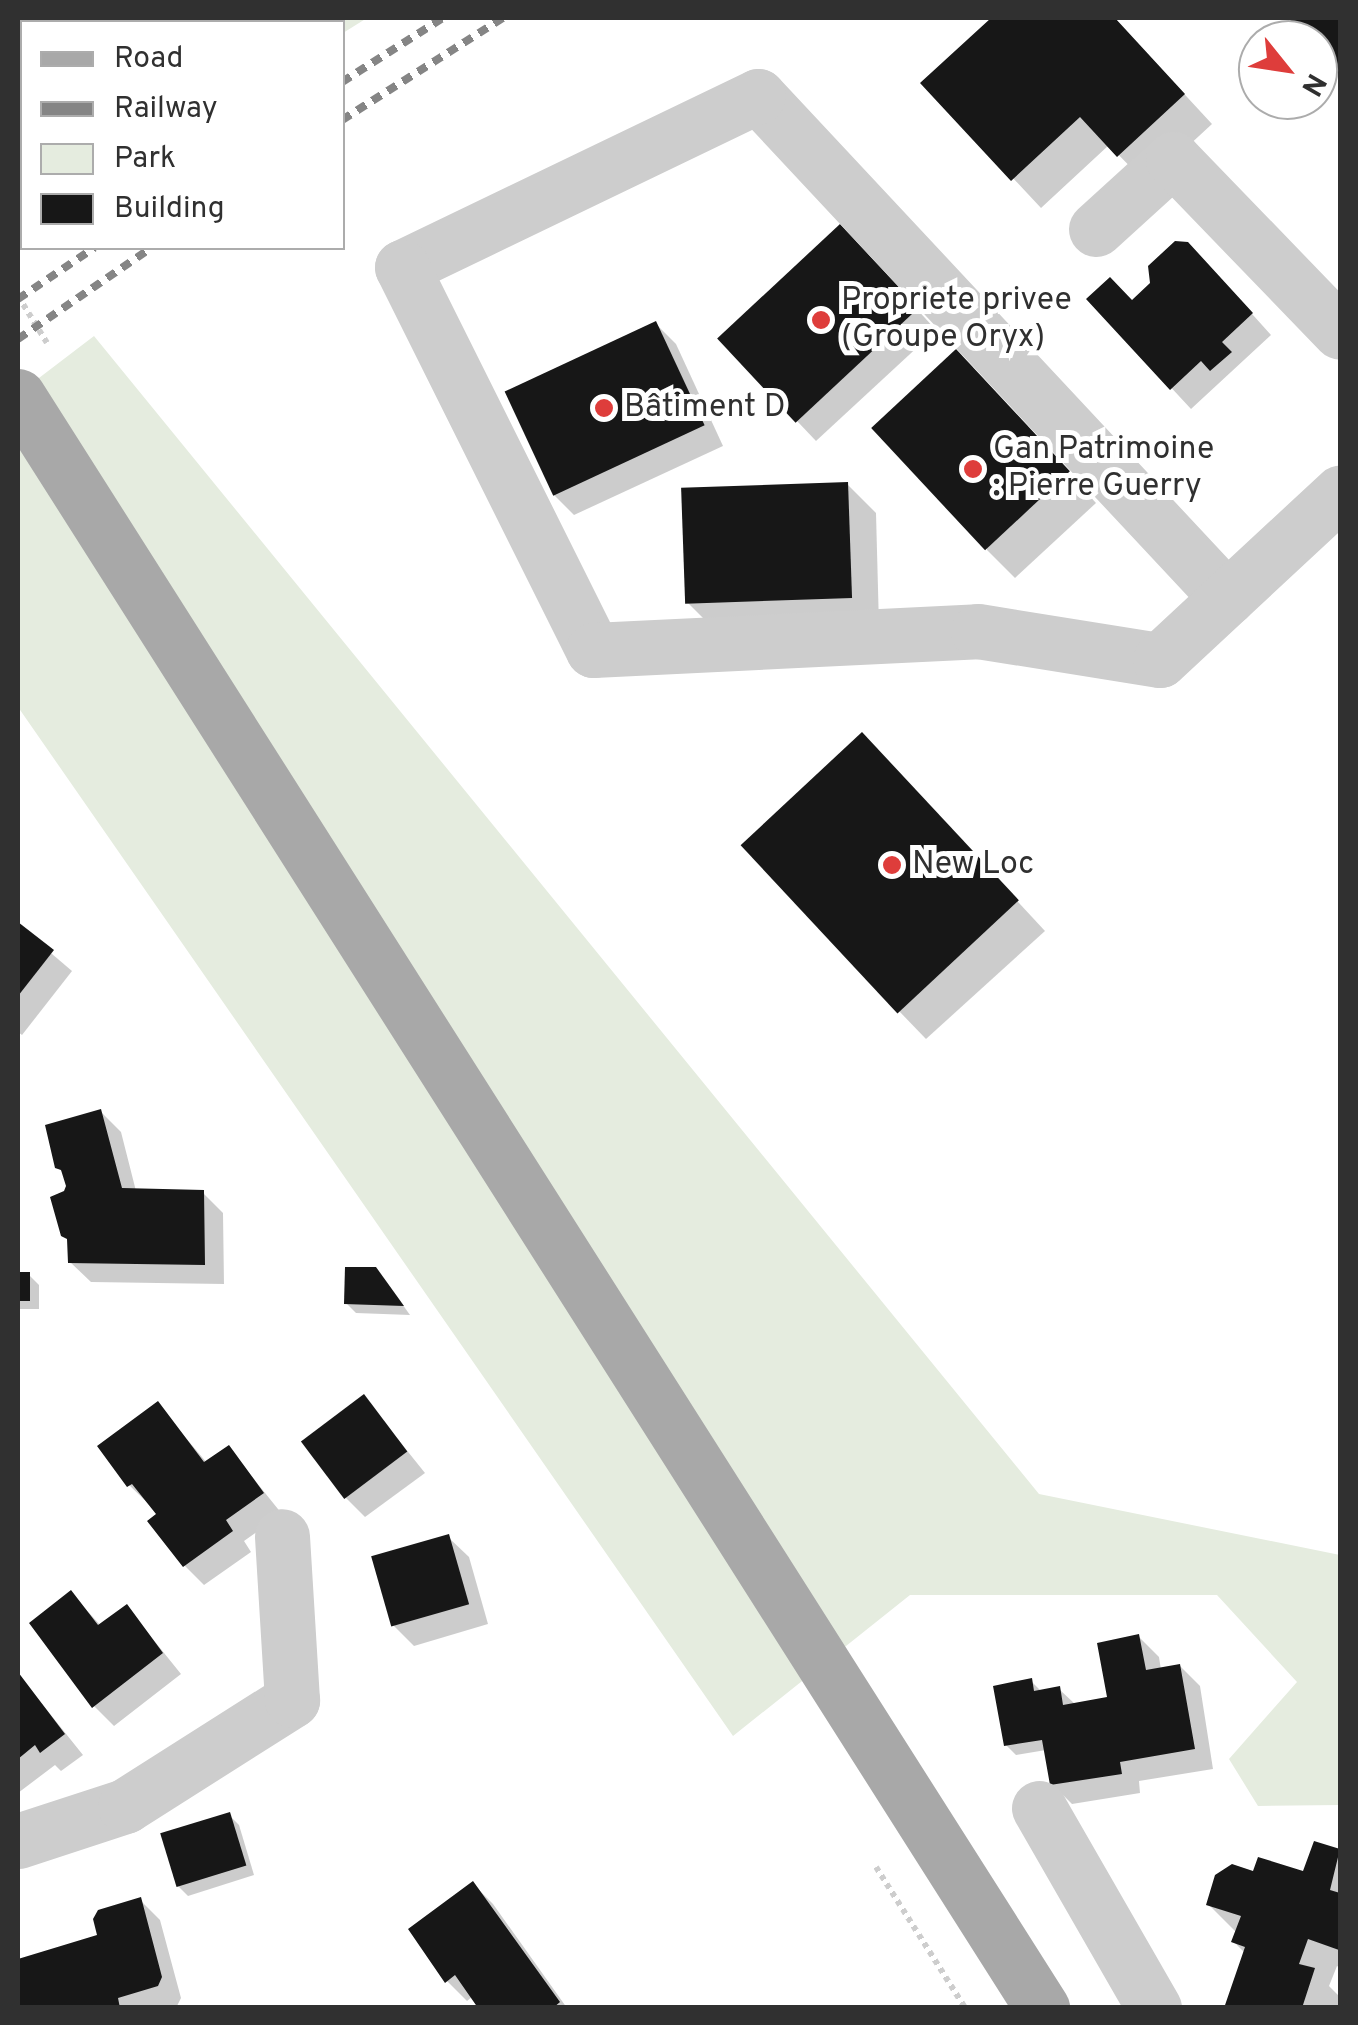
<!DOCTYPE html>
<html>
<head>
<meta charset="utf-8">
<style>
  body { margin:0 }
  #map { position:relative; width:1358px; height:2025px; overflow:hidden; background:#fff; font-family:Overpass,sans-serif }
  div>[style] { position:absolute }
  .green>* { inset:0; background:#e5ecdf }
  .shadow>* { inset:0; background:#0003 }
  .building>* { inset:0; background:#171717; transform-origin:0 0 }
  .path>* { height:6px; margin-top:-3px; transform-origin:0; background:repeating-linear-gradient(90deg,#cdcdcd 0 5px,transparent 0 10px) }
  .minor>* { height:55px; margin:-27.5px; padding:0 27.5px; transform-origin:27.5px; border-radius:27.5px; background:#cdcdcd }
  .major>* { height:55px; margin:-27.5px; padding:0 27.5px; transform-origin:27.5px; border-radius:27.5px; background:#a8a8a8 }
  .rail>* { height:8px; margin-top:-4px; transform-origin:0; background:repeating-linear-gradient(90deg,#858585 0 10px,transparent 0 18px) }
  .dots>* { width:28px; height:28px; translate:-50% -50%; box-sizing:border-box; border:5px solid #fff; border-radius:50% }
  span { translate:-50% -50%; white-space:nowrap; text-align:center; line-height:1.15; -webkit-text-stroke:10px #fff; paint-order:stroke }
  .poi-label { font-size:32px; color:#303030 }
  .left { translate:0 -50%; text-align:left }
  .frame { position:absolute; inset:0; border:20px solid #303030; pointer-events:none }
  .legend { position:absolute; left:20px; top:20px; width:325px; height:230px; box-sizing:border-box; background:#fff; border:2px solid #acacac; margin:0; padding:12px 18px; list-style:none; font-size:30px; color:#303030 }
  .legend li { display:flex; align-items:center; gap:20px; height:50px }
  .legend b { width:50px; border:2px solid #acacac }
  .north { position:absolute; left:1238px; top:20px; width:100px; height:100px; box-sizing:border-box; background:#fff; border:2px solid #acacac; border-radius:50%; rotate:120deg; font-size:28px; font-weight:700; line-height:40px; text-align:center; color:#303030 }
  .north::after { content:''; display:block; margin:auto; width:35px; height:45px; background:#de3d3b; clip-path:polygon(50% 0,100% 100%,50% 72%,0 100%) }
</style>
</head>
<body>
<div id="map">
  <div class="green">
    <i style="clip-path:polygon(18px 18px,367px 18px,343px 33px,342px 22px,22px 22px,22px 236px,18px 240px)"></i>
    <i style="clip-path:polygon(94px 336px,1039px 1494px,1340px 1555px,1340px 1805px,1258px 1806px,1229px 1759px,1297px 1682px,1217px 1595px,910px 1595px,733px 1736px,18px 707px,18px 394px)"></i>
  </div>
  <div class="shadow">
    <i style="clip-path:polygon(995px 18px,1114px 18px,1212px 124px,1147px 184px,1109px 145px,1041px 208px,924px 83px)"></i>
    <i style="clip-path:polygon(1291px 18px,1340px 18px,1340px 70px,1318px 46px,1318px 40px,1312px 40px)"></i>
    <i style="clip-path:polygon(860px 247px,936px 330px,816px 441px,797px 421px)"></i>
    <i style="clip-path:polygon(1208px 265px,1271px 335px,1191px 409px,1089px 299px,1133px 303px)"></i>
    <i style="clip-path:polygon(656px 324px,676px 344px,723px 446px,574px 515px,554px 495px)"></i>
    <i style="clip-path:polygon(985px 381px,1096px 503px,1015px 578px,987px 550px)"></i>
    <i style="clip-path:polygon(847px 484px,876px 513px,879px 626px,715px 630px,686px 601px)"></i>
    <i style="clip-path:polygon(890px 764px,1045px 931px,926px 1039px,898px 1010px)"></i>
    <i style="clip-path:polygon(18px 925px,72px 971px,22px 1035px,18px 1032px)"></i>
    <i style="clip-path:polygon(101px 1112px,121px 1132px,136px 1191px,203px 1193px,223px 1213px,224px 1284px,91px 1282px,70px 1262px,66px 1175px,57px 1167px)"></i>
    <i style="clip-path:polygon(375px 1269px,385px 1280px,410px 1315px,356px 1313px,346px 1303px)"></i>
    <i style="clip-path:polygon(18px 1275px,29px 1275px,39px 1285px,39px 1309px,18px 1309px)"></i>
    <i style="clip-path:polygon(364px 1397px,425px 1473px,365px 1517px,345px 1497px)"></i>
    <i style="clip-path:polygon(158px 1405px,207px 1463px,229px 1448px,282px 1514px,244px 1541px,251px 1552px,204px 1585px,184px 1565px,159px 1514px,129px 1485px)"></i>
    <i style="clip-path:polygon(448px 1537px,469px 1557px,488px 1624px,414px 1646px,394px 1626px)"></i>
    <i style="clip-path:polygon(71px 1593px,101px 1626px,127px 1607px,181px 1674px,114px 1726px,94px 1706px)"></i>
    <i style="clip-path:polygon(1139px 1637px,1159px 1657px,1161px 1670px,1180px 1666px,1200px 1686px,1213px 1769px,1139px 1781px,1140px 1793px,1072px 1804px,1052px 1784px,1046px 1750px,1016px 1755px,1006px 1745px,1031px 1681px,1042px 1692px,1059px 1689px,1076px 1705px,1110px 1699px)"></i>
    <i style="clip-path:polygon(18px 1674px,83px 1755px,61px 1771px,55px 1765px,18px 1793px)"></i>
    <i style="clip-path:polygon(229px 1815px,239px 1825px,254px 1875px,188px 1896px,178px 1886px)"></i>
    <i style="clip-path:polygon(1315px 1844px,1340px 1852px,1340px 1968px,1337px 1966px,1329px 1986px,1340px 1997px,1339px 2008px,1227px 2008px,1245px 1953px,1234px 1942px,1237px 1933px,1209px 1905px,1254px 1874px,1305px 1875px)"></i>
    <i style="clip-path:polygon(473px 1884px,493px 1904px,567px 2008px,481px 2008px,473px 1996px,467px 2001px,447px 1981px)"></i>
    <i style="clip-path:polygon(140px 1900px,160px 1920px,181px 1998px,177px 2006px,18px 2008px,18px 1958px,21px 1961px,100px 1937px)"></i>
  </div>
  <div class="building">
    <i style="clip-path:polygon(991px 18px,1115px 18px,1185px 94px,1117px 157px,1080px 117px,1011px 181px,920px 83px)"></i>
    <i style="clip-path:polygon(1288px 18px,1340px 18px,1340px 74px,1318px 50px,1318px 40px,1309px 40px)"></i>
    <i style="left:840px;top:224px;width:115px;height:168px;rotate:47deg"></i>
    <i style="clip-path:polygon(1175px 241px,1188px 242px,1253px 313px,1222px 342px,1232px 352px,1210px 371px,1201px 361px,1170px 390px,1086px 299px,1110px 277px,1132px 300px,1150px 283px,1148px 266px)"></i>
    <i style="left:656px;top:321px;width:115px;height:167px;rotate:65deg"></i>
    <i style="left:956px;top:349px;width:167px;height:116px;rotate:47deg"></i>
    <i style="left:848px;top:482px;width:116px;height:167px;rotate:88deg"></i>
    <i style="left:862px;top:732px;width:230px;height:166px;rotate:47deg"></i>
    <i style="clip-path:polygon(18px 922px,54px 950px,18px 996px)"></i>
    <i style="clip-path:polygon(101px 1109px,122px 1188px,204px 1190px,205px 1265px,68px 1263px,67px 1239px,61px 1236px,50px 1197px,64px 1191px,66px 1186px,61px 1170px,55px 1168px,45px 1125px)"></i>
    <i style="clip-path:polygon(345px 1267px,376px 1267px,404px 1306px,344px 1304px)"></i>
    <i style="left:18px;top:1272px;width:12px;height:29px"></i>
    <i style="left:364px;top:1394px;width:72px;height:79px;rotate:53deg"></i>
    <i style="clip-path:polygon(158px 1401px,204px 1462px,229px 1445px,264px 1493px,226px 1520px,233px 1531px,183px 1567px,147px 1521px,156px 1514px,132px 1484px,127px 1487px,97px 1446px)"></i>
    <i style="left:449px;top:1534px;width:73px;height:81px;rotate:74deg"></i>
    <i style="clip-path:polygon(71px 1590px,98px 1625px,127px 1604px,163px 1653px,92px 1708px,29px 1623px)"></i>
    <i style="clip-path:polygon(1139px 1634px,1146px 1670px,1180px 1664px,1195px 1749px,1120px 1762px,1122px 1774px,1050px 1785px,1042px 1740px,1004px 1746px,993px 1686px,1032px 1678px,1034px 1691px,1060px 1686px,1063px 1705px,1107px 1697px,1097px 1643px)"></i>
    <i style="clip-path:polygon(18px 1672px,65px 1734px,40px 1753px,35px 1745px,18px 1759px)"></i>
    <i style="left:230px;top:1812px;width:56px;height:73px;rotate:73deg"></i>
    <i style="clip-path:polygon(1314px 1841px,1340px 1849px,1330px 1890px,1340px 1893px,1339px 1950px,1308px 1939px,1299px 1964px,1315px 1968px,1302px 2008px,1224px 2008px,1245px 1947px,1231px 1942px,1241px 1916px,1206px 1905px,1215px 1875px,1232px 1864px,1253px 1871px,1258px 1857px,1303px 1871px)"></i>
    <i style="clip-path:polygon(473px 1881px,560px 2002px,553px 2008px,478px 2008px,455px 1975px,445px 1983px,408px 1929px)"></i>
    <i style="clip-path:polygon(141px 1897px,162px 1977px,158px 1986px,118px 1998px,120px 2008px,18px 2008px,18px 1959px,97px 1935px,93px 1919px,98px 1910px)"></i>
  </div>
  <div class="path">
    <i style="left:18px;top:296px;width:55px;rotate:58.3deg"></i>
    <i style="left:876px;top:1867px;width:167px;rotate:57.7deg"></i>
  </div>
  <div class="minor">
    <i style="left:1096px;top:229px;width:104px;rotate:-42.3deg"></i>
    <i style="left:1173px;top:159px;width:240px;rotate:46deg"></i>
    <i style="left:1227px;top:598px;width:687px;rotate:-133.05deg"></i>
    <i style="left:758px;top:96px;width:395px;rotate:154.3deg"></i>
    <i style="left:402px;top:267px;width:428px;rotate:63.5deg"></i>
    <i style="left:593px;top:650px;width:385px;rotate:-2.8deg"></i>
    <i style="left:978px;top:631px;width:184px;rotate:9.1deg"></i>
    <i style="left:1160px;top:660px;width:246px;rotate:-42.9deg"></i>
    <i style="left:1039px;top:1808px;width:231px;rotate:60.1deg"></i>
    <i style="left:18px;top:1841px;width:113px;rotate:-18.1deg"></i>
    <i style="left:125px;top:1806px;width:198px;rotate:-32.4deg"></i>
    <i style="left:292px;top:1700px;width:164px;rotate:-93.5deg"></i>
  </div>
  <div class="major">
    <i style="left:18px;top:396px;width:1910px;rotate:57.57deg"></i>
  </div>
  <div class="rail">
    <i style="left:342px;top:82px;width:120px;rotate:-32.4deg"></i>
    <i style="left:342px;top:120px;width:191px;rotate:-32.4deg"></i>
    <i style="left:18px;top:299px;width:92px;rotate:-33.9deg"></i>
    <i style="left:18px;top:339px;width:161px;rotate:-34.4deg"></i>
  </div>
  <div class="dots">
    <i style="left:821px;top:320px;background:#de3d3b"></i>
    <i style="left:604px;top:408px;background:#de3d3b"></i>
    <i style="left:973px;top:469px;background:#de3d3b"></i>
    <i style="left:892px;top:865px;background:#de3d3b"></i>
  </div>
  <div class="poi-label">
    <span class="left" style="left:841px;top:320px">Propriete privee<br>(Groupe Oryx)</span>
    <span class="left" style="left:624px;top:408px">Bâtiment D</span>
    <span class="left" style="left:993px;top:469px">Gan Patrimoine<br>: Pierre Guerry</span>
    <span class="left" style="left:912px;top:865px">New Loc</span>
  </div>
  <div class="frame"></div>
  <ul class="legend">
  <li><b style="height:12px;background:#a8a8a8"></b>Road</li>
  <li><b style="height:12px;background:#858585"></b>Railway</li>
  <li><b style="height:28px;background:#e5ecdf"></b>Park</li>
  <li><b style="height:28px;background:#171717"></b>Building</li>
  </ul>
  <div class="north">N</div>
</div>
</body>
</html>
